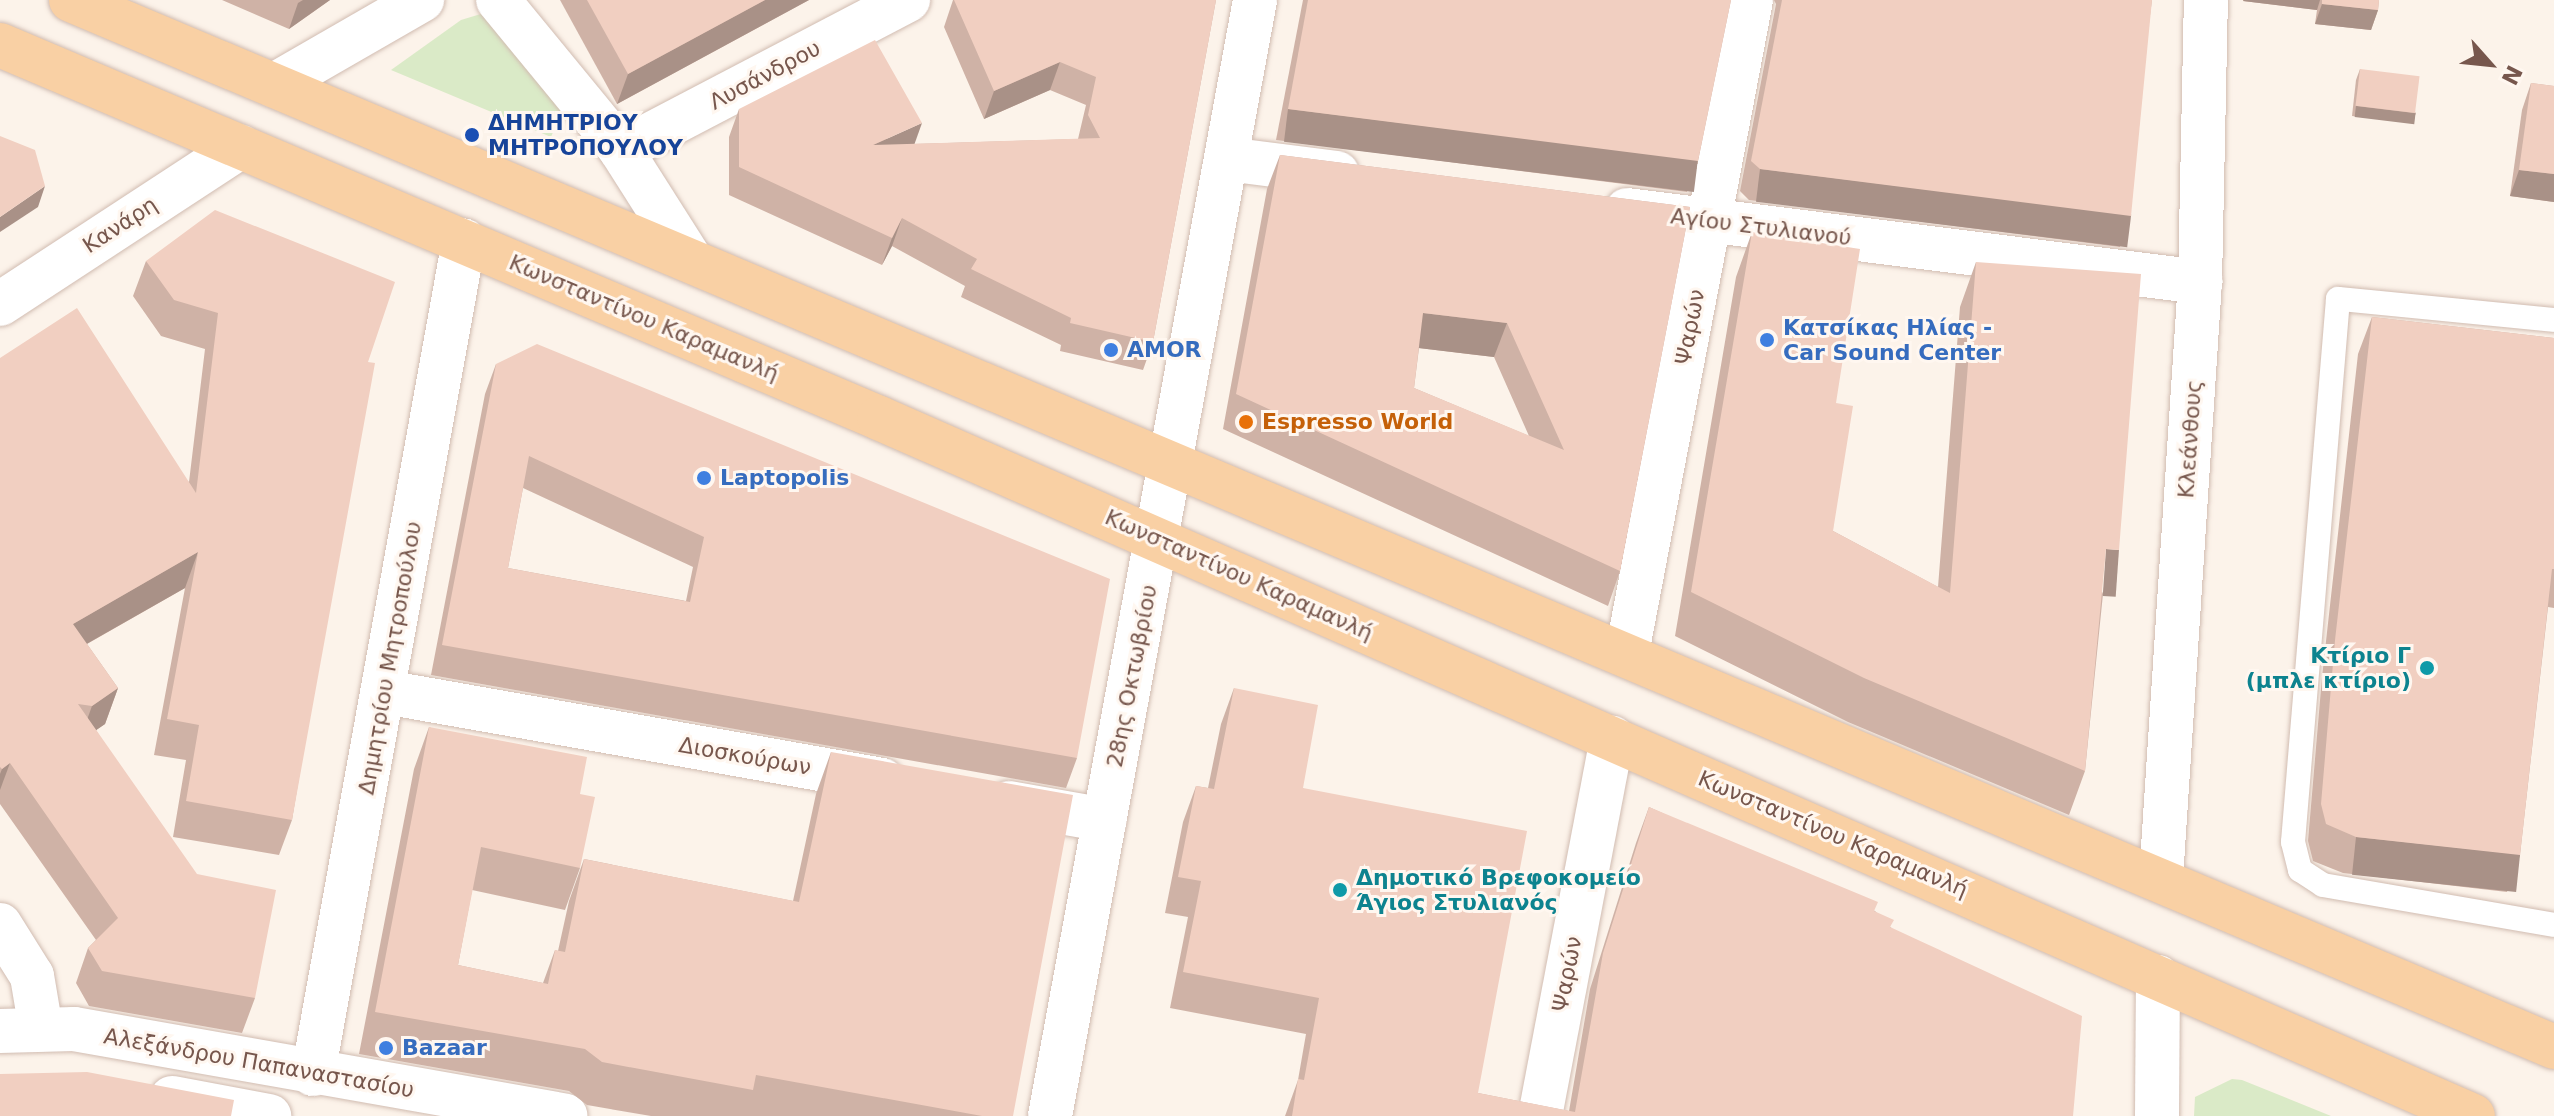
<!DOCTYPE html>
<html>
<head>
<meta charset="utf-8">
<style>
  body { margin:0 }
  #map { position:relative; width:2554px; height:1116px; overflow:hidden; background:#fcf3ea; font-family:"DejaVu Sans",sans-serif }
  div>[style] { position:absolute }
  .green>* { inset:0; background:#daeac7 }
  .roads { filter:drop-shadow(0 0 2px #d1bcb1) drop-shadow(0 0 2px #d1bcb1) }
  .service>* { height:24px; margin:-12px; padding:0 12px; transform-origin:12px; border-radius:12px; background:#fff }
  .minor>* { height:44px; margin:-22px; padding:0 22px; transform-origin:22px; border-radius:22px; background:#fff }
  .tertiary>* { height:44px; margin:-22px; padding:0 22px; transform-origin:22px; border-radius:22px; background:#fff }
  .secondary>* { height:44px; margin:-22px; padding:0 22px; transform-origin:22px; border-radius:22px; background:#fff }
  .primary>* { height:44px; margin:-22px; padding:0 22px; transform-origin:22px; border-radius:22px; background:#f9d0a4 }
  .wall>* { inset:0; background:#cfb2a6 }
  .shaded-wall>* { inset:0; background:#a99187; transform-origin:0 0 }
  .building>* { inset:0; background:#f1cfc1; transform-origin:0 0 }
  .dots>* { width:22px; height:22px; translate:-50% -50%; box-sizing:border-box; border:4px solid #fff7f0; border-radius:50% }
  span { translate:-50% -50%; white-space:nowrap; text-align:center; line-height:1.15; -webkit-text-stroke:6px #fff7f0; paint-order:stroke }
  .street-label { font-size:22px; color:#77574d }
  .transit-label { font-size:22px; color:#164399; font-weight:700 }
  .left { translate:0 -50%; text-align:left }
  .shop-label { font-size:22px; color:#366cbe; font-weight:700 }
  .food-label { font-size:22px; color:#c56008; font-weight:700 }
  .culture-label { font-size:22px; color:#0d838f; font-weight:700 }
  .right { translate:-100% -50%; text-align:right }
  .north { position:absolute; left:2450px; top:24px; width:80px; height:80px; -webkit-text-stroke:6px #fff7f0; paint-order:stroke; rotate:117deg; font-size:22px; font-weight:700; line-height:32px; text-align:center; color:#77574d }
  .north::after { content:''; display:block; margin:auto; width:28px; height:36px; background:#77574d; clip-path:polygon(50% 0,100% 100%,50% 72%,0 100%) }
</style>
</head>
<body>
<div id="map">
  <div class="green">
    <i style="clip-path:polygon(484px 13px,564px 106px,551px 137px,391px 70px,461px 20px)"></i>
    <i style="clip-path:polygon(2232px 1079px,2242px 1080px,2331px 1116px,2194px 1116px,2195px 1097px)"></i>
  </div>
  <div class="roads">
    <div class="service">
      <i style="left:2554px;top:320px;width:217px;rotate:-174.4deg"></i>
      <i style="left:2338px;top:299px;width:545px;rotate:94.74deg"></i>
      <i style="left:2293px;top:842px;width:29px;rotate:76deg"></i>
      <i style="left:2300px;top:870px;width:27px;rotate:33deg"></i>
      <i style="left:2323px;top:885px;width:234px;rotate:9.8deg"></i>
    </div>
    <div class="minor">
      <i style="left:498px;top:0;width:194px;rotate:50.6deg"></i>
      <i style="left:621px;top:150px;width:127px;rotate:57.6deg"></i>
      <i style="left:274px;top:85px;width:171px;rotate:-29.9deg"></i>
      <i style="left:621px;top:150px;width:324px;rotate:-27.6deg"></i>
      <i style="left:1227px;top:159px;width:111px;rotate:7.3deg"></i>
      <i style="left:1627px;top:210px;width:578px;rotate:7.16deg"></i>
      <i style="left:1627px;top:653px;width:665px;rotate:-79.25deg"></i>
      <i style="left:385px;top:692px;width:505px;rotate:10.04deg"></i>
      <i style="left:1009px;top:803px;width:97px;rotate:10deg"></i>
      <i style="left:0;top:925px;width:60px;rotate:57.9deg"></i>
      <i style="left:32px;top:976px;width:54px;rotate:80.4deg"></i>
      <i style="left:313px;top:1074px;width:847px;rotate:-79.73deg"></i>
      <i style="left:1540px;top:1116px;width:385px;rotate:-79.2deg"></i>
    </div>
    <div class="tertiary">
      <i style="left:0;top:304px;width:287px;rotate:-33.2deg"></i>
      <i style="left:2161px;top:878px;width:597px;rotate:-86.26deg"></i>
      <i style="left:2200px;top:282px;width:282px;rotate:-88.8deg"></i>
      <i style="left:1050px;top:1116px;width:1135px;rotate:-79.59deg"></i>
    </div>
    <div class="secondary">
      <i style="left:0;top:1031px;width:74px;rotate:-1.5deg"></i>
      <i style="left:74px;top:1029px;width:499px;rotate:10deg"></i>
      <i style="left:172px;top:1098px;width:99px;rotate:10.5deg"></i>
      <i style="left:2157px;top:1116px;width:139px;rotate:-89.6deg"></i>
    </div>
    <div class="primary">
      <i style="left:71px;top:0;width:2695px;rotate:22.86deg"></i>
      <i style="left:0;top:45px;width:955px;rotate:22.99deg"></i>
      <i style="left:879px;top:418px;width:1740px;rotate:23.65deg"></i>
    </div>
  </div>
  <div class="wall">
    <i style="clip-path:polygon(222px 0,330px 0,289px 29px)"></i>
    <i style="clip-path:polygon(560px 0,809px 0,617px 104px)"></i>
    <i style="clip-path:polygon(953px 0,1216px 0,1153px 342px,1143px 370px,1060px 351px,1061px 345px,961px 297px,965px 286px,892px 246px,882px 265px,729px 195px,729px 137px,739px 109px,914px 144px,1078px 139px,1086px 105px,1050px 90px,984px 119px,944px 27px)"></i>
    <i style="clip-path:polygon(1303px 0,1731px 0,1698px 161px,1687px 192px,1276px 140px)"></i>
    <i style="clip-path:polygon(1774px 0,2152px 0,2120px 247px,1749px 200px,1740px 191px,1776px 4px)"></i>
    <i style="clip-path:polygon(2243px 0,2379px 0,2378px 10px,2371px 30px,2315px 24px,2317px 10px,2243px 1px)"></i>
    <i style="clip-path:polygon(2360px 69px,2416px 113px,2412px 123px,2352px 116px,2356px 80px)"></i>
    <i style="clip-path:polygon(2531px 83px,2554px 86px,2554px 202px,2510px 196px,2522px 110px)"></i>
    <i style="clip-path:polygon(evenodd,1280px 155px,1690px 207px,1620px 571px,1608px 606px,1223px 429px,1267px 189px,1280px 155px,1419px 348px,1494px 357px,1529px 436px,1414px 388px,1419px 348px)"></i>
    <i style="clip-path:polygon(1752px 232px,1836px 403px,1833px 531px,1938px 587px,1960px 307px,1976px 262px,2103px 594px,2085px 771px,2069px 815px,1848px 722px,1675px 636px,1736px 277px)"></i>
    <i style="clip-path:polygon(146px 261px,368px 362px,292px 820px,279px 855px,173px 837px,186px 760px,154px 755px,185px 588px,87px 644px,118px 688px,105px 724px,96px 730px,255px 998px,242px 1033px,89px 1006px,76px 983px,88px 948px,96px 940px,0 804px,0 358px,189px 482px,205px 349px,161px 336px,133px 296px)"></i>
    <i style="clip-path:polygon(2372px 317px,2554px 338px,2554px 608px,2548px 607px,2520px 855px,2507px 892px,2343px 873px,2313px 861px,2308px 841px,2322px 677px,2358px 354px)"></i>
    <i style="clip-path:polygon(evenodd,496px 364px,1077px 758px,1066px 788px,431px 675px,485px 394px,496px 364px,523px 488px,693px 567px,686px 601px,508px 568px,523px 488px)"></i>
    <i style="clip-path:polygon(1234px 688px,1303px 788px,1478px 1093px,1569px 1111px,1590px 989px,1636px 843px,1649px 807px,1875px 911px,2073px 1116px,1285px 1116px,1298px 1080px,1306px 1034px,1170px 1008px,1188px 917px,1165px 913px,1183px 822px,1196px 786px,1208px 788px,1221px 724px)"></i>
    <i style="clip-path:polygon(429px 727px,580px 794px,580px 868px,565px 910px,472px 890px,458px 965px,543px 983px,555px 950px,558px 951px,569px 901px,584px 859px,793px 901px,816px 794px,831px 752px,1013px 1116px,651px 1116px,587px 1105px,569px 1091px,359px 1054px,414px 769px)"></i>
  </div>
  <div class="shaded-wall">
    <i style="clip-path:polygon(303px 0,330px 0,289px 29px,298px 3px)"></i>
    <i style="clip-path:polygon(765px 0,809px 0,617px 104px,628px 74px)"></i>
    <i style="clip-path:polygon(2244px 0,2320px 0,2317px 10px,2243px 1px)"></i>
    <i style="clip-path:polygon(2322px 4px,2378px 10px,2371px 30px,2315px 24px)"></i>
    <i style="clip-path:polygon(1060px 62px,1050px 90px,984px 119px,994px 91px)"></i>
    <i style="left:2356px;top:106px;width:60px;height:11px;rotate:7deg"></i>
    <i style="left:1288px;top:109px;width:413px;height:33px;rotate:7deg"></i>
    <i style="clip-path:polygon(922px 123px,912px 151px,873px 145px)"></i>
    <i style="left:1760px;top:169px;width:374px;height:33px;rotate:7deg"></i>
    <i style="clip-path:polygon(2519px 170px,2554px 174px,2554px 202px,2510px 196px)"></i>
    <i style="clip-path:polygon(45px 186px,38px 207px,0 232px,0 217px)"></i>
    <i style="clip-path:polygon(902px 218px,892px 246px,882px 265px,892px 238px)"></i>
    <i style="clip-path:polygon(1423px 313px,1507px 323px,1494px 357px,1410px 347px)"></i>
    <i style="left:2106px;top:549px;width:13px;height:47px;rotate:4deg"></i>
    <i style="clip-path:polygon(198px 552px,185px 588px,60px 659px,73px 624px)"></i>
    <i style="clip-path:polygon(118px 688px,105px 724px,79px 742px,92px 706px)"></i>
    <i style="clip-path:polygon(10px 763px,0 790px,0 774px,2px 769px)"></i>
    <i style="left:2356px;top:837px;width:165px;height:38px;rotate:6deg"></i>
  </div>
  <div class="building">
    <i style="clip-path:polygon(587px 0,765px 0,628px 74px)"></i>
    <i style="clip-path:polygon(954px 0,1216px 0,1153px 342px,1070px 323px,1071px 318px,971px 269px,977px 259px,902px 218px,892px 238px,739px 167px,739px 109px,875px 40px,922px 123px,873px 145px,1100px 138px,1088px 115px,1096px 77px,1060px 62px,994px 91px)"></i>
    <i style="clip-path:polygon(1308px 0,1731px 0,1698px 161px,1288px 109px)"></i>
    <i style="clip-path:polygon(1782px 0,2152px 0,2131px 216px,1760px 169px,1751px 161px)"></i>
    <i style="clip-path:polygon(2322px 0,2379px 0,2378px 10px,2322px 4px)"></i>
    <i style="left:2360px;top:69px;width:60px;height:37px;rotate:7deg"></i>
    <i style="clip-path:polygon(2531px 83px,2554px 86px,2554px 174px,2519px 170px)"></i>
    <i style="clip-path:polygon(0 136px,35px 150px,45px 186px,0 217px)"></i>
    <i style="clip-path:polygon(evenodd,1280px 155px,1690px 207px,1620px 571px,1236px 394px,1280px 155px,1423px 313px,1507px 323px,1564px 450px,1414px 388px,1423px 313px)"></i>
    <i style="clip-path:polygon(215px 210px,395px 282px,368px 362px,375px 363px,292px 820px,186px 801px,199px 725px,167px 719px,198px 552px,73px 624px,118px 688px,92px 706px,78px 704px,197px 874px,276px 890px,255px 998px,102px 971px,88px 948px,118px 918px,10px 763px,2px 769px,0 767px,0 358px,77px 308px,196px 493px,218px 313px,174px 300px,146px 261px)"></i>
    <i style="clip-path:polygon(1752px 232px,1860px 249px,1836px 403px,1853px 406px,1833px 531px,1950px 593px,1976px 262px,2141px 274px,2119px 550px,2106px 549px,2085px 771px,1864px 678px,1691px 592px)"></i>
    <i style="clip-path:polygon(2372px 317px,2554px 338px,2554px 569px,2552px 569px,2520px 855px,2356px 837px,2326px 824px,2321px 804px,2335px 640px)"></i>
    <i style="clip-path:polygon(evenodd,537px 344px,1110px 579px,1077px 758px,442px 645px,496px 364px,537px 344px,529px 456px,704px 537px,690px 602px,508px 568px,529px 456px)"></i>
    <i style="clip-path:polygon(1234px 688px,1318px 705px,1303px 788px,1527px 831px,1478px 1093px,1575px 1112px,1603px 953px,1649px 807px,1878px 902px,1874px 911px,1894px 920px,1890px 927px,2082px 1016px,2073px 1116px,1292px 1116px,1298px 1079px,1304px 1080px,1319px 998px,1183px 972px,1201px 881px,1178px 877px,1196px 786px,1214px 789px)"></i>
    <i style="clip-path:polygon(429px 727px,587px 757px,580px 794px,595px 797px,580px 868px,481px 847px,458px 965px,548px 984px,555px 950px,565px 952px,584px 859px,799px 902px,831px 752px,1073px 795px,1013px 1116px,982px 1116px,756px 1075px,753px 1090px,602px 1062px,585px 1049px,375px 1012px)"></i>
    <i style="clip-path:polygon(87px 1072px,234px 1100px,231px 1116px,0 1116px,0 1074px)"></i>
  </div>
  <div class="dots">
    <i style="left:472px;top:135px;background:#1a4fb4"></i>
    <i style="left:1767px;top:340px;background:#3f7fe0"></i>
    <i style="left:1111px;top:350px;background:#3f7fe0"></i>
    <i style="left:1246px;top:422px;background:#e8710a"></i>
    <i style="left:704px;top:478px;background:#3f7fe0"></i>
    <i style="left:2427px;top:668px;background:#0f9aa8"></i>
    <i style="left:1340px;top:890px;background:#0f9aa8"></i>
    <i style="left:386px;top:1048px;background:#3f7fe0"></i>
  </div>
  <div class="street-label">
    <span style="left:765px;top:75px;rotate:-28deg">Λυσάνδρου</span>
    <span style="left:120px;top:225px;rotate:-33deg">Κανάρη</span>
    <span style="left:1761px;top:227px;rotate:7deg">Αγίου Στυλιανού</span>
    <span style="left:644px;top:318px;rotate:23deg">Κωνσταντίνου Καραμανλή</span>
    <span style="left:1690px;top:327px;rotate:-79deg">Ψαρών</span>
    <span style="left:2190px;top:439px;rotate:-86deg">Κλεάνθους</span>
    <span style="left:1239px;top:575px;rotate:24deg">Κωνσταντίνου Καραμανλή</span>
    <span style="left:390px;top:658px;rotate:-80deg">Δημητρίου Μητροπούλου</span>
    <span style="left:1132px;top:676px;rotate:-79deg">28ης Οκτωβρίου</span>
    <span style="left:745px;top:756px;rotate:10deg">Διοσκούρων</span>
    <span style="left:1833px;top:834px;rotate:23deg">Κωνσταντίνου Καραμανλή</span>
    <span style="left:1567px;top:974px;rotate:-79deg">Ψαρών</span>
    <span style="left:259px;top:1063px;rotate:10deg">Αλεξάνδρου Παπαναστασίου</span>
  </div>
  <div class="transit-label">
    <span class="left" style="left:488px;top:135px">ΔΗΜΗΤΡΙΟΥ<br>ΜΗΤΡΟΠΟΥΛΟΥ</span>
  </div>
  <div class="shop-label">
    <span class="left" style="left:1783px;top:340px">Κατσίκας Ηλίας -<br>Car Sound Center</span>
    <span class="left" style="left:1127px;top:350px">AMOR</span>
    <span class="left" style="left:720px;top:478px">Laptopolis</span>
    <span class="left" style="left:402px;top:1048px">Bazaar</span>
  </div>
  <div class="food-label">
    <span class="left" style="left:1262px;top:422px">Espresso World</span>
  </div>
  <div class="culture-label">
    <span class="right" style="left:2411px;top:668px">Κτίριο Γ<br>(μπλε κτίριο)</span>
    <span class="left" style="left:1356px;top:890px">Δημοτικό Βρεφοκομείο<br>Άγιος Στυλιανός</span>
  </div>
  <div class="north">N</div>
</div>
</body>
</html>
